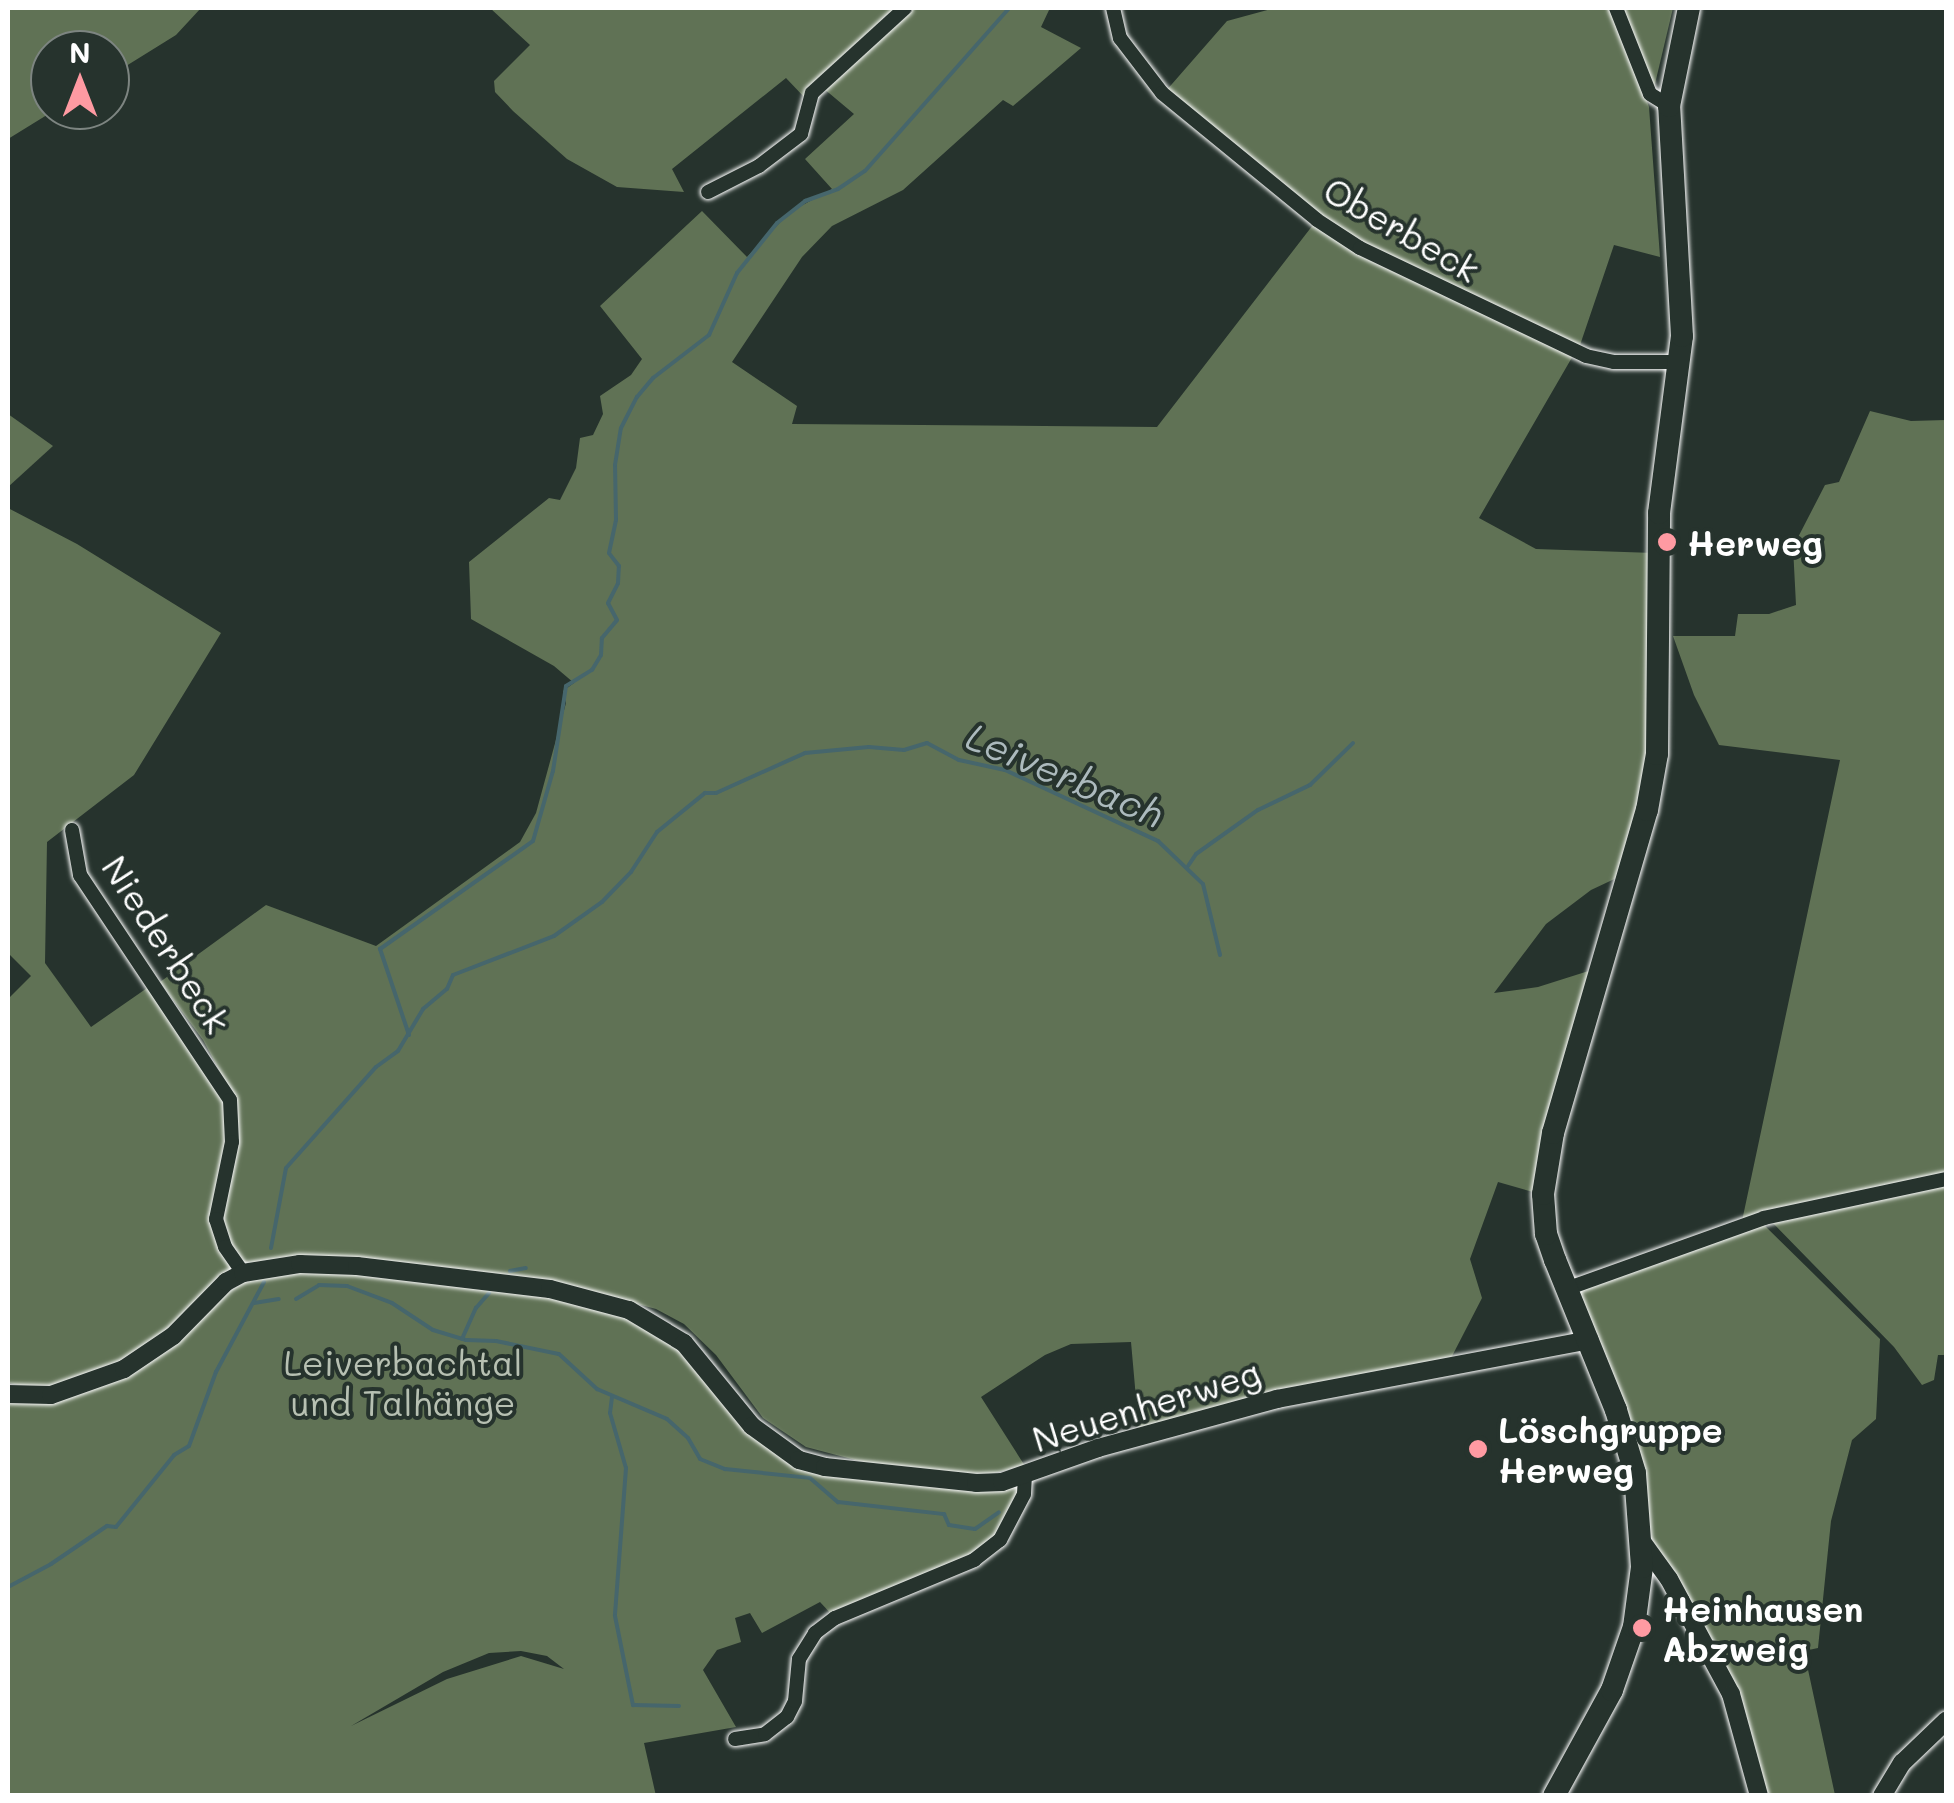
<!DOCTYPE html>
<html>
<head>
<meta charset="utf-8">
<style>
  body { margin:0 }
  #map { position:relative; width:1954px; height:1803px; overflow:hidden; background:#26332d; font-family:Mali,sans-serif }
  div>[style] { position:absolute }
  .green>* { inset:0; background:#607255 }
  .stream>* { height:4px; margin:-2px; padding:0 2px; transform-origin:2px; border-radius:2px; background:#46666c }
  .roads { filter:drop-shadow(0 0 2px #fff) drop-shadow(0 0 2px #fff) }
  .minor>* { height:14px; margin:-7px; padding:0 7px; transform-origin:7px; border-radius:7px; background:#26332d }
  .tertiary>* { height:18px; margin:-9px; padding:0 9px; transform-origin:9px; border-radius:9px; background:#26332d }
  .primary>* { height:22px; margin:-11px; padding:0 11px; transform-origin:11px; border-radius:11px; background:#26332d }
  .dots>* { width:28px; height:28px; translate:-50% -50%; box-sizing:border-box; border:5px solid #26332d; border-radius:50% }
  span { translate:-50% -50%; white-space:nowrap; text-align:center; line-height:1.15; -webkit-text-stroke:8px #26332d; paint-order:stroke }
  .street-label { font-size:35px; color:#fff }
  .poi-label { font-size:35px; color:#fff; font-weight:700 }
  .left { translate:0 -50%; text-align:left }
  .park-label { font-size:35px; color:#b7c0b2 }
  .water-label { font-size:38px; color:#acbabd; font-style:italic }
  .frame { position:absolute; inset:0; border:10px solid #fff; pointer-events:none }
  .north { position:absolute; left:30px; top:30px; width:100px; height:100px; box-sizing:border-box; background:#26332d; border:2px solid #7d8581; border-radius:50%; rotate:0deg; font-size:28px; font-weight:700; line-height:40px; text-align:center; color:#fff }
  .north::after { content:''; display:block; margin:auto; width:35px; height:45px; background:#ff9aa2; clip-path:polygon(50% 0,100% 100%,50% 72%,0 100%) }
</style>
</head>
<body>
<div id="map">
  <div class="green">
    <i style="clip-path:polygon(8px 8px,201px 8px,176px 35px,110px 76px,110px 50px,50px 50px,50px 110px,55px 110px,8px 139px)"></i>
    <i style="clip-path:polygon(490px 8px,902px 8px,805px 98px,786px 78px,672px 169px,684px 192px,617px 187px,567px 159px,513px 111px,495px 92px,494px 81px,530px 45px)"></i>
    <i style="clip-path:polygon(evenodd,909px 8px,1050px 8px,1041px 27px,1081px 48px,1013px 106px,1003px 100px,903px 190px,832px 226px,802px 257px,732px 362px,797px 406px,792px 424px,1157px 427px,1316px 221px,1574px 354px,1479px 518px,1536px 549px,1654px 553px,1656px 706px,1625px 874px,1591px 890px,1546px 924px,1494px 993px,1538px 987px,1598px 968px,1540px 1194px,1498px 1182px,1470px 1259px,1482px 1298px,1449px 1362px,1139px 1432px,1131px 1342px,1071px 1344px,1045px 1355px,981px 1397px,1025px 1466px,977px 1477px,863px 1462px,806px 1447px,763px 1418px,716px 1355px,684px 1324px,656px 1309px,600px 1294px,594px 1303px,672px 1339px,796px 1465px,1017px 1484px,1021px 1488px,1009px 1520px,972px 1560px,833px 1616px,820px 1602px,762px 1633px,750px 1613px,735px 1618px,741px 1642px,717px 1650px,703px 1670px,736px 1727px,644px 1743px,656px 1796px,8px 1795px,8px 1399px,78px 1394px,254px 1275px,251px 1263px,245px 1263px,231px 1246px,218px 1221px,229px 1175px,225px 1081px,203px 1040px,160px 982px,266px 905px,376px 946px,520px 842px,536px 813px,566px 703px,563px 691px,574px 683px,554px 666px,471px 619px,469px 562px,549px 498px,560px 500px,576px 468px,580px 438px,593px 435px,603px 414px,600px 396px,631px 375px,642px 359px,600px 306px,702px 211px,747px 257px,790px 212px,832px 189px,805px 159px,854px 114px,823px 88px,909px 8px,521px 1651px,547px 1656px,564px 1669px,521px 1656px,447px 1679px,351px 1726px,443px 1672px,489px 1653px,521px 1651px)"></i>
    <i style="clip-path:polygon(1275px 8px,1614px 8px,1649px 107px,1660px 257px,1614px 245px,1578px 351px,1361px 247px,1165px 92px,1227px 21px)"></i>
    <i style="clip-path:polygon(1620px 8px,1673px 8px,1654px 88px)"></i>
    <i style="clip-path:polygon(1870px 411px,1911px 421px,1946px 420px,1946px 1177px,1742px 1221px,1840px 760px,1719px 745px,1694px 695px,1673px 636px,1735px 636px,1738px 614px,1769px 614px,1796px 605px,1793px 547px,1825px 485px,1839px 482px)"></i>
    <i style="clip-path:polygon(8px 414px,53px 446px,8px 487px)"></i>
    <i style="clip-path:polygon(8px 508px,77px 544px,221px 633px,134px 775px,47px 842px,45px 963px,91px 1027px,150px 986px,227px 1100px,229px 1142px,211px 1223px,232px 1269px,136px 1359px,52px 1390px,8px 1383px,8px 999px,31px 976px,8px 953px)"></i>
    <i style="clip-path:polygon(1946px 1183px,1946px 1355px,1938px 1355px,1934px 1380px,1922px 1385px,1894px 1347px,1769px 1219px)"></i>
    <i style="clip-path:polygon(1760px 1221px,1880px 1339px,1876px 1419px,1852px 1440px,1831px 1521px,1818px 1648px,1804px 1651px,1835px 1795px,1762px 1795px,1745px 1729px,1645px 1540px,1570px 1290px)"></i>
  </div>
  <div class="stream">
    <i style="left:1188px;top:866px;width:14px;rotate:-56deg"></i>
    <i style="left:1196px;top:854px;width:76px;rotate:-35.4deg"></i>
    <i style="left:1258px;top:810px;width:58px;rotate:-25.7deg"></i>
    <i style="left:1310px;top:785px;width:60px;rotate:-44.3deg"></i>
    <i style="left:409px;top:1035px;width:91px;rotate:-108.6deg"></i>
    <i style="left:380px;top:949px;width:187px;rotate:-35.2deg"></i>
    <i style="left:533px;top:841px;width:73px;rotate:-74.1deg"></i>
    <i style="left:553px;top:771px;width:86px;rotate:-81.3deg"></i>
    <i style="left:566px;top:686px;width:31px;rotate:-32deg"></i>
    <i style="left:592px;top:670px;width:17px;rotate:-59deg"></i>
    <i style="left:601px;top:655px;width:17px;rotate:-87deg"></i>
    <i style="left:602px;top:638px;width:23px;rotate:-50deg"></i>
    <i style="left:617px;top:620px;width:19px;rotate:-118deg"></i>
    <i style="left:608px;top:603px;width:22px;rotate:-63deg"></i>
    <i style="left:618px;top:583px;width:17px;rotate:-87deg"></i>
    <i style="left:619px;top:566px;width:16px;rotate:-128deg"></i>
    <i style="left:609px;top:553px;width:34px;rotate:-78deg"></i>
    <i style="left:616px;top:520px;width:55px;rotate:-91deg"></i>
    <i style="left:615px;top:465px;width:37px;rotate:-81deg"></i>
    <i style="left:621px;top:428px;width:35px;rotate:-63deg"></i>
    <i style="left:637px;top:397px;width:25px;rotate:-50deg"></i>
    <i style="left:653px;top:378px;width:71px;rotate:-37.5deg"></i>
    <i style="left:709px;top:335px;width:68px;rotate:-65.7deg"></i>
    <i style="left:737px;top:273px;width:64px;rotate:-51.3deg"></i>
    <i style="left:777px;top:223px;width:36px;rotate:-38deg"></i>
    <i style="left:805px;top:201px;width:35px;rotate:-20deg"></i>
    <i style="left:838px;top:189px;width:32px;rotate:-34deg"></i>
    <i style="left:865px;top:171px;width:217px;rotate:-48.5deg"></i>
    <i style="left:271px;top:1248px;width:81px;rotate:-79.4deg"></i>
    <i style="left:286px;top:1168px;width:135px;rotate:-48.3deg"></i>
    <i style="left:376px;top:1067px;width:27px;rotate:-36deg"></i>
    <i style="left:398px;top:1051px;width:49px;rotate:-59.2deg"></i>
    <i style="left:423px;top:1009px;width:31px;rotate:-40deg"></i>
    <i style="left:447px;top:989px;width:15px;rotate:-67deg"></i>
    <i style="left:453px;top:975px;width:108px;rotate:-21.1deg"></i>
    <i style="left:554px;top:936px;width:59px;rotate:-35.3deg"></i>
    <i style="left:602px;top:902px;width:42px;rotate:-46deg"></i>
    <i style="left:631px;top:872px;width:48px;rotate:-57deg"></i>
    <i style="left:657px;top:832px;width:62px;rotate:-39.1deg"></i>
    <i style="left:705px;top:793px;width:11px"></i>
    <i style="left:716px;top:793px;width:98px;rotate:-24.2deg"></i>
    <i style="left:805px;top:753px;width:64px;rotate:-5.4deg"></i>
    <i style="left:869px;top:747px;width:35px;rotate:5deg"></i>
    <i style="left:904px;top:750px;width:24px;rotate:-17deg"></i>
    <i style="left:927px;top:743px;width:36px;rotate:28deg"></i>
    <i style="left:959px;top:760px;width:47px;rotate:12.3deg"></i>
    <i style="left:1005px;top:770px;width:169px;rotate:24.9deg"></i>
    <i style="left:1158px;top:841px;width:62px;rotate:43.7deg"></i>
    <i style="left:1203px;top:884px;width:73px;rotate:76.5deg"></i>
    <i style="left:510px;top:1271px;width:16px;rotate:-11deg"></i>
    <i style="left:296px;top:1299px;width:27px;rotate:-31deg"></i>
    <i style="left:319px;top:1285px;width:28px;rotate:2deg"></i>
    <i style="left:347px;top:1286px;width:48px;rotate:20.7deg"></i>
    <i style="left:392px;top:1303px;width:49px;rotate:33.4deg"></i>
    <i style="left:433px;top:1330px;width:34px;rotate:17deg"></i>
    <i style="left:466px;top:1340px;width:30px;rotate:2deg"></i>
    <i style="left:496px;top:1341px;width:64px;rotate:11.7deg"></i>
    <i style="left:559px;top:1354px;width:52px;rotate:42.6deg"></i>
    <i style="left:597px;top:1389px;width:76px;rotate:23.2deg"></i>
    <i style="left:667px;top:1419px;width:28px;rotate:42deg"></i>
    <i style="left:688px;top:1438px;width:24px;rotate:60deg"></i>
    <i style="left:700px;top:1459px;width:27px;rotate:22deg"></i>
    <i style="left:725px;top:1469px;width:85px;rotate:6deg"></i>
    <i style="left:810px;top:1478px;width:37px;rotate:41deg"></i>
    <i style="left:838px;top:1502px;width:107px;rotate:6.5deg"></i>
    <i style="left:944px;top:1514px;width:12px;rotate:66deg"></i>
    <i style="left:949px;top:1525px;width:26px;rotate:9deg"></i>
    <i style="left:975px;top:1529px;width:29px;rotate:-35deg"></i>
    <i style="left:254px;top:1303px;width:25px;rotate:-9deg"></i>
    <i style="left:462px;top:1339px;width:34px;rotate:-66deg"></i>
    <i style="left:476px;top:1308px;width:20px;rotate:-49deg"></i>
    <i style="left:612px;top:1397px;width:16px;rotate:97deg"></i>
    <i style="left:610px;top:1413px;width:57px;rotate:73.8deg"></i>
    <i style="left:626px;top:1468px;width:148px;rotate:94.3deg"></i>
    <i style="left:615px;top:1616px;width:91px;rotate:78.6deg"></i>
    <i style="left:633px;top:1705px;width:46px;rotate:1.2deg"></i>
    <i style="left:8px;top:1587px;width:49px;rotate:-28.1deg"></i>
    <i style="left:51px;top:1564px;width:68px;rotate:-34.2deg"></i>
    <i style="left:107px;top:1526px;width:9px;rotate:6deg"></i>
    <i style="left:116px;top:1527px;width:92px;rotate:-51.1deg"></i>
    <i style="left:174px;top:1455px;width:17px;rotate:-31deg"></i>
    <i style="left:189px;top:1446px;width:79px;rotate:-70deg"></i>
    <i style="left:216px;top:1372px;width:102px;rotate:-61.9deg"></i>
  </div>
  <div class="roads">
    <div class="minor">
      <i style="left:1113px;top:8px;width:31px;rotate:77deg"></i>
      <i style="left:1120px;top:38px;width:69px;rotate:52.6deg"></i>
      <i style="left:1162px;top:93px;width:200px;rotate:39.3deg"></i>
      <i style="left:1317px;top:220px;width:51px;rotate:33.1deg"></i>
      <i style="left:1360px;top:248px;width:250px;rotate:25.5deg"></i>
      <i style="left:1586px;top:356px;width:29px;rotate:12deg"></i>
      <i style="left:1614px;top:362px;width:65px"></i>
      <i style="left:1616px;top:8px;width:92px;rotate:68.4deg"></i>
      <i style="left:1650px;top:94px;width:22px;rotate:32deg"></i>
      <i style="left:708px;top:192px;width:57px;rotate:-27deg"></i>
      <i style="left:759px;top:166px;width:53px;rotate:-37.3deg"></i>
      <i style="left:801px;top:134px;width:42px;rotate:-75deg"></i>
      <i style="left:812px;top:93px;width:126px;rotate:-42.4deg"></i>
      <i style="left:72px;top:830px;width:46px;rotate:79.9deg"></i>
      <i style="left:80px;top:875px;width:270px;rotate:56.3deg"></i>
      <i style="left:230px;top:1100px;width:42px;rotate:87.3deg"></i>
      <i style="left:232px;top:1142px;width:79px;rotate:101.7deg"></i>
      <i style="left:216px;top:1219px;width:29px;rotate:72deg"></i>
      <i style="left:225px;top:1247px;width:32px;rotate:55deg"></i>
      <i style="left:1566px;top:1289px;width:210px;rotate:-19.7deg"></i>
      <i style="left:1764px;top:1218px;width:186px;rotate:-12.1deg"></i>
      <i style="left:735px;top:1739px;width:30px;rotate:-9deg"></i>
      <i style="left:765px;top:1734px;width:28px;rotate:-38deg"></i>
      <i style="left:787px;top:1717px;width:18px;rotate:-63deg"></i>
      <i style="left:795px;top:1701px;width:42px;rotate:-84.6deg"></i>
      <i style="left:799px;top:1659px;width:31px;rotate:-58deg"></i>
      <i style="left:815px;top:1633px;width:25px;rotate:-37deg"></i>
      <i style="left:835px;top:1618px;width:151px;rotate:-22.6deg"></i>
      <i style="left:974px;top:1560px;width:33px;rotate:-38deg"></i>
      <i style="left:1000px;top:1540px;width:52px;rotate:-62.4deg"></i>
      <i style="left:1024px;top:1494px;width:19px;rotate:-87deg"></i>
    </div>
    <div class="tertiary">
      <i style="left:8px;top:1394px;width:43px;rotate:1.3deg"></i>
      <i style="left:51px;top:1395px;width:77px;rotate:-19.6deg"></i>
      <i style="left:124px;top:1369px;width:59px;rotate:-34deg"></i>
      <i style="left:173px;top:1336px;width:76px;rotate:-45.5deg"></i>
      <i style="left:226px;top:1282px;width:19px;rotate:-28deg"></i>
      <i style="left:243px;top:1273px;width:58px;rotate:-9deg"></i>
      <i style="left:300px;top:1264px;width:57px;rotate:2deg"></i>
      <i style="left:357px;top:1266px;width:194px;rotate:6.8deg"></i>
      <i style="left:550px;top:1289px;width:82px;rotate:14.9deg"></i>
      <i style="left:629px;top:1310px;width:64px;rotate:31deg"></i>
      <i style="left:684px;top:1343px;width:107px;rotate:50.7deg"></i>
      <i style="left:752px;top:1426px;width:58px;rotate:35.9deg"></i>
      <i style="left:799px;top:1460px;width:27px;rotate:15deg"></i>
      <i style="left:825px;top:1467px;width:152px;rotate:6deg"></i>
      <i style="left:976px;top:1483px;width:26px;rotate:-2deg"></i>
      <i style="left:1002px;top:1482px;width:102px;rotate:-19.5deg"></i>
      <i style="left:1098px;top:1448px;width:186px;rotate:-15.3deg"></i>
      <i style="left:1277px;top:1399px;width:318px;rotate:-10.7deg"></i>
      <i style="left:1643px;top:1543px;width:44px;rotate:54.2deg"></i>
      <i style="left:1669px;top:1579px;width:131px;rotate:61.7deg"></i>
      <i style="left:1731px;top:1694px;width:106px;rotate:74.6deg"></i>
      <i style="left:1882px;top:1796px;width:39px;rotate:-59deg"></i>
      <i style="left:1902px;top:1763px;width:61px;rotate:-43.7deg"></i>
    </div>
    <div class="primary">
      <i style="left:1554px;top:1796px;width:121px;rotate:-61.3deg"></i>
      <i style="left:1612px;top:1690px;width:67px;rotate:-70.8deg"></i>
      <i style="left:1634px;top:1627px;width:61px;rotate:-82.4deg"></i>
      <i style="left:1642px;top:1567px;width:94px;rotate:-94.3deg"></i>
      <i style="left:1635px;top:1473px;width:66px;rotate:-106.8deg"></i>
      <i style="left:1616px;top:1410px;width:162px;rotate:-112.1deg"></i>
      <i style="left:1555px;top:1260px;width:28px;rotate:-109deg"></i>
      <i style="left:1546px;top:1234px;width:40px;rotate:-94.3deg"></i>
      <i style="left:1543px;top:1194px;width:62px;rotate:-80.7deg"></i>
      <i style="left:1553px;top:1133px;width:336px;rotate:-73.8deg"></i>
      <i style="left:1647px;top:810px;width:57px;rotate:-79.9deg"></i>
      <i style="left:1657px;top:754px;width:241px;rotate:-89.5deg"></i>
      <i style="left:1659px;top:513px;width:178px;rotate:-82.6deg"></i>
      <i style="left:1682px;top:336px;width:230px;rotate:-93.2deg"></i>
      <i style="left:1669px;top:106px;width:100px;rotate:-78.5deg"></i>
    </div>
  </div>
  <div class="dots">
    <i style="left:1667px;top:542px;background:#ff9aa2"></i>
    <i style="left:1478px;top:1449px;background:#ff9aa2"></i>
    <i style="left:1642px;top:1628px;background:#ff9aa2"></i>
  </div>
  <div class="street-label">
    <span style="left:1402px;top:229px;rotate:30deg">Oberbeck</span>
    <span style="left:167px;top:944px;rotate:57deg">Niederbeck</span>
    <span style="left:1146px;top:1405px;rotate:-17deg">Neuenherweg</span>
  </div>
  <div class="poi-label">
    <span class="left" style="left:1687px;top:542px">Herweg</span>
    <span class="left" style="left:1498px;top:1449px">Löschgruppe<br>Herweg</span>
    <span class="left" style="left:1662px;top:1628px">Heinhausen<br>Abzweig</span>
  </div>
  <div class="park-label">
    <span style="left:403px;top:1382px">Leiverbachtal<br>und Talhänge</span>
  </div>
  <div class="water-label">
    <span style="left:1065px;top:775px;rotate:23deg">Leiverbach</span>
  </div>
  <div class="frame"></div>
  <div class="north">N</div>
</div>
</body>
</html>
